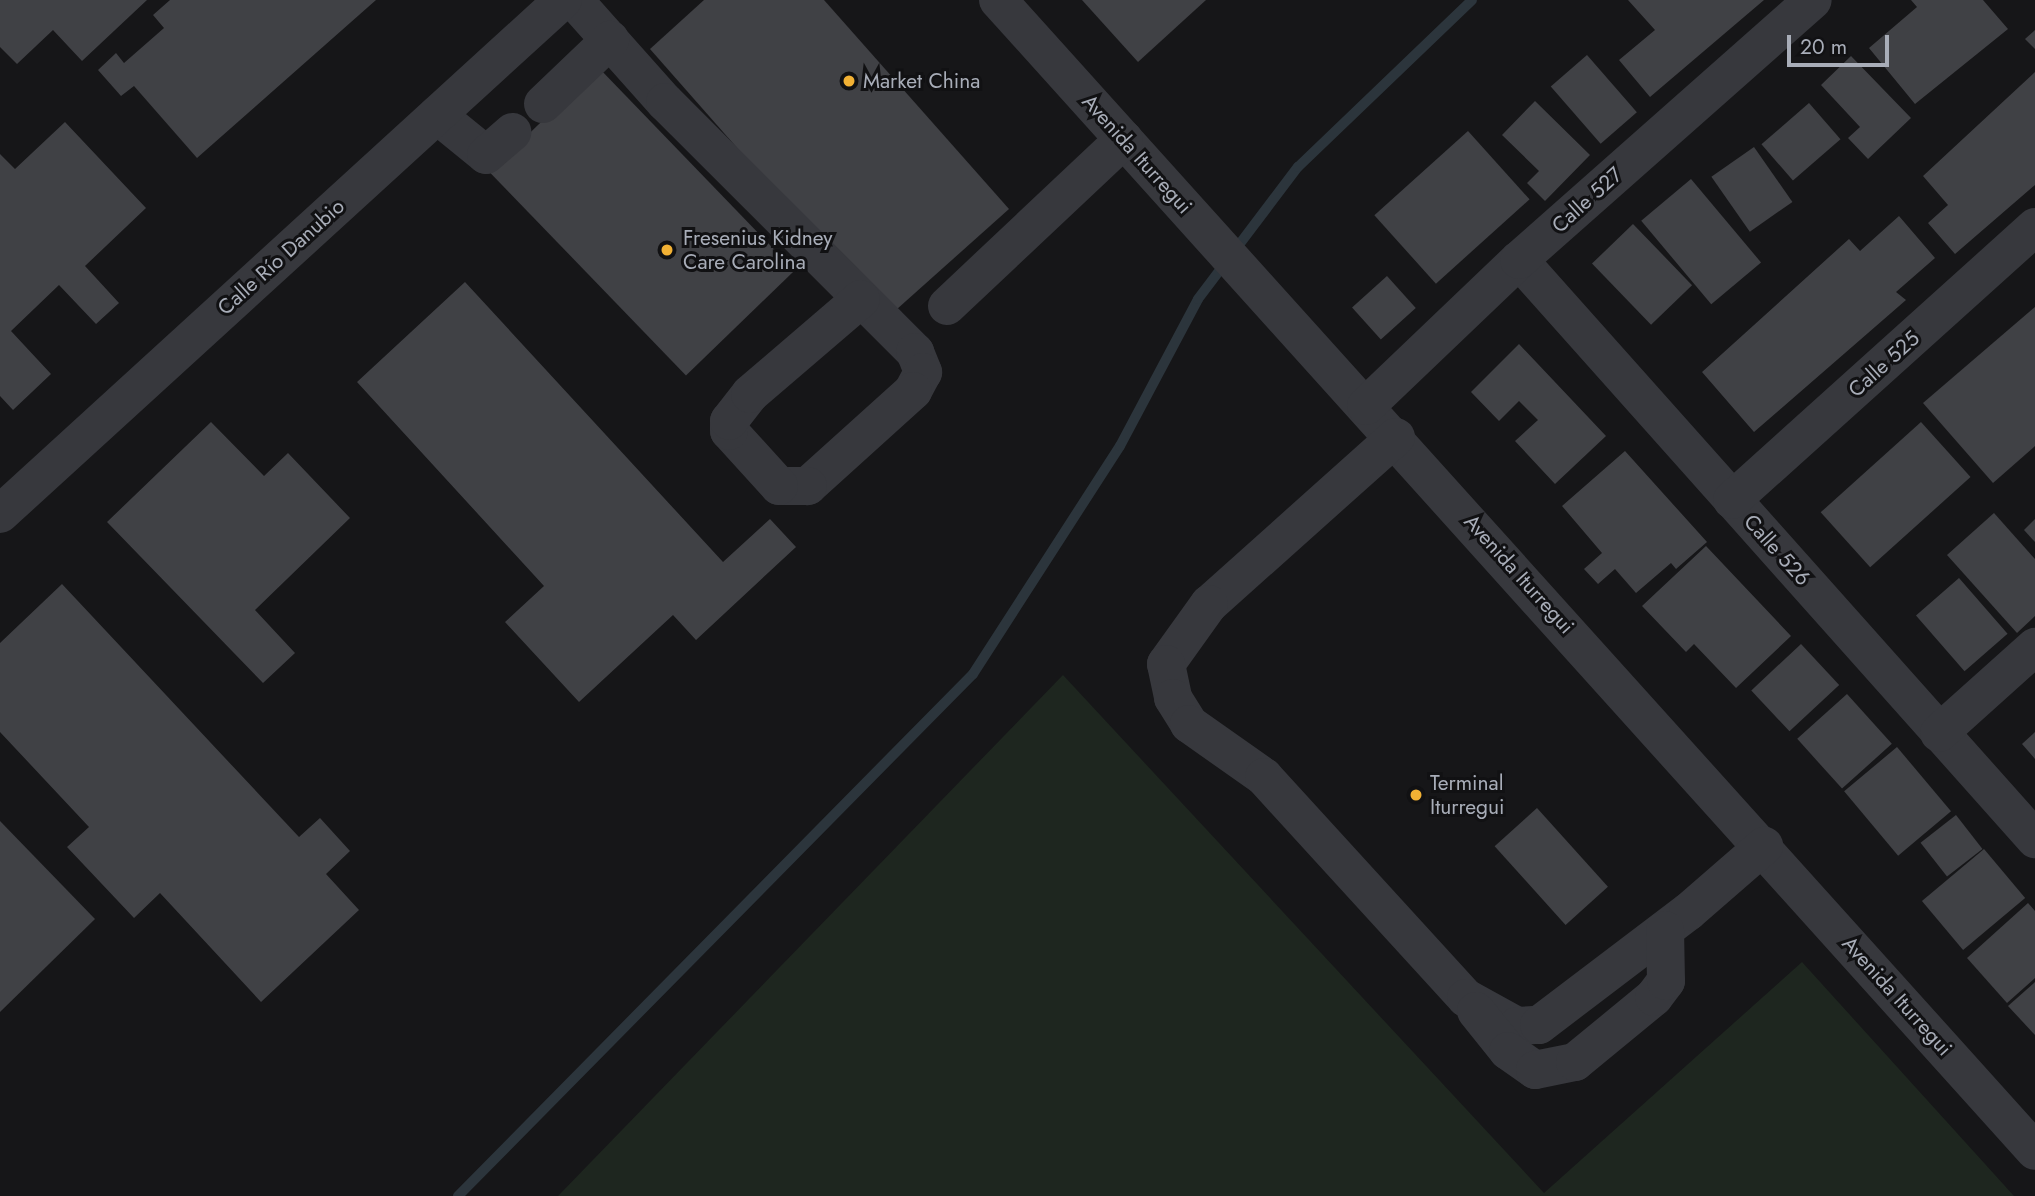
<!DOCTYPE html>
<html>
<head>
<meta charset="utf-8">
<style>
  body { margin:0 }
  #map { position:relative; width:2035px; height:1196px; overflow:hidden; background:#161618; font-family:Jost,sans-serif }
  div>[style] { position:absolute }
  .green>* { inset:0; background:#1e261f }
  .stream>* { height:10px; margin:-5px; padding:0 5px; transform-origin:5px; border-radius:5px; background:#2c353c }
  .building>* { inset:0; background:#404145; transform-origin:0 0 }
  .minor>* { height:38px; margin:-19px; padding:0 19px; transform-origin:19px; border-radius:19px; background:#37383d }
  .dots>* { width:19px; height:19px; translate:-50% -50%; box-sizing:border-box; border:4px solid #111113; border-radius:50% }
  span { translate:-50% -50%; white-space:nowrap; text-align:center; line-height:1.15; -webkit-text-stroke:6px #111113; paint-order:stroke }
  .poi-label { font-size:21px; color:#a8adb8 }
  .left { translate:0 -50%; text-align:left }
  .street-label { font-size:21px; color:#a8adb8 }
  .scale { position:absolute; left:1787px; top:35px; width:102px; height:32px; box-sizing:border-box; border:4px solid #a8adb8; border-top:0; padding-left:9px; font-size:21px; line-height:24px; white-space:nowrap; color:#a8adb8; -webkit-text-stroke:5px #111113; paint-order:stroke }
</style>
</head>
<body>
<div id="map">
  <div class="green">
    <i style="clip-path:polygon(1063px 675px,1544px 1193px,1802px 962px,2014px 1196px,558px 1196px)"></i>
  </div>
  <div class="stream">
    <i style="left:458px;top:1196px;width:733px;rotate:-45.39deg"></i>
    <i style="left:973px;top:674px;width:271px;rotate:-57.2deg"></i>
    <i style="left:1120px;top:446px;width:166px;rotate:-62deg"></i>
    <i style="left:1198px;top:299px;width:166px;rotate:-52.9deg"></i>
    <i style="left:1298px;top:167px;width:241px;rotate:-43.8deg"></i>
  </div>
  <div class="building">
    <i style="clip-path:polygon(0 0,147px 0,82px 61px,53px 30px,17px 64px,0 47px)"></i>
    <i style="clip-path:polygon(170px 0,376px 0,197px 158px,134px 86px,121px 96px,98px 70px,116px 53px,124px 63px,164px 28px,153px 15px)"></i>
    <i style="clip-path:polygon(704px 0,824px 0,1009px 209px,887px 318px,650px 49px)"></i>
    <i style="clip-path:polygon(1082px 0,1206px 0,1138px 62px)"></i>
    <i style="clip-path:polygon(1628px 0,1764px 0,1650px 97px,1619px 60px,1655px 30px)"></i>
    <i style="clip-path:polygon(1911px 0,1983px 0,2008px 29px,1915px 104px,1869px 48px,1917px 7px)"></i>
    <i style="clip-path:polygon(2035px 30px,2035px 49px,2025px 39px)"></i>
    <i style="left:1587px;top:55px;width:76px;height:48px;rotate:49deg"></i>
    <i style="clip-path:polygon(1851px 56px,1911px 118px,1868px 159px,1848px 138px,1860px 127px,1821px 85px)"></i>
    <i style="left:598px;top:67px;width:283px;height:151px;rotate:46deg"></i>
    <i style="clip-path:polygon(2035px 72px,2035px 185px,1955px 254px,1928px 223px,1948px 205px,1923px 176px)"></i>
    <i style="clip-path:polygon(1535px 101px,1590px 155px,1545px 201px,1527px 183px,1539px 171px,1502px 135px)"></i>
    <i style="left:1809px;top:103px;width:48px;height:63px;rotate:49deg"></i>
    <i style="clip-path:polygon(65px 122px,146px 208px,85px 266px,119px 303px,96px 324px,59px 285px,11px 331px,51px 374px,13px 410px,0 396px,0 154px,15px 169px)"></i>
    <i style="left:1468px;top:131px;width:92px;height:126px;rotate:48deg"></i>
    <i style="left:1754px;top:147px;width:67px;height:52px;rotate:55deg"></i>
    <i style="left:1691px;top:179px;width:109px;height:65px;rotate:50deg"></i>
    <i style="clip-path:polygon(1899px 216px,1935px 258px,1896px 292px,1906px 300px,1754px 432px,1702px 372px,1849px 239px,1860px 251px)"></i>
    <i style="left:1633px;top:224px;width:85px;height:57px;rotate:46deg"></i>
    <i style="left:1387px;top:276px;width:43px;height:47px;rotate:48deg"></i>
    <i style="clip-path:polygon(465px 282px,723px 562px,770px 519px,796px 547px,696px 640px,673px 615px,579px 702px,505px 622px,544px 586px,357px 382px)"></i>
    <i style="clip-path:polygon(2035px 307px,2035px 446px,1993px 483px,1923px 403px)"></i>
    <i style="clip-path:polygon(1519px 344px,1606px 436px,1555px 484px,1515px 441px,1538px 420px,1519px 401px,1499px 421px,1471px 392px)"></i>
    <i style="clip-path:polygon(211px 422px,264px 476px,288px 453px,350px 518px,255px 610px,295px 653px,263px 683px,107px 522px)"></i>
    <i style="left:1921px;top:422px;width:74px;height:135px;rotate:48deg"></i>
    <i style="clip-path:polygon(1625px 451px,1707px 542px,1676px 569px,1671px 563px,1636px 593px,1615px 569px,1598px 584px,1584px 569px,1602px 553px,1562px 506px)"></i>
    <i style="clip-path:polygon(1994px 513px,2035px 559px,2035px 616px,2017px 633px,1947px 555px)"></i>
    <i style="clip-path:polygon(2035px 519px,2035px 542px,2024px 530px)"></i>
    <i style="clip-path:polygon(1706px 546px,1791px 636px,1736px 688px,1694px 644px,1686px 652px,1642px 606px)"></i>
    <i style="left:1959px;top:578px;width:74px;height:57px;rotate:49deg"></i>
    <i style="clip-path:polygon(62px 584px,299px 837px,320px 818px,350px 851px,326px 874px,359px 910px,261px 1002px,160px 893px,134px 918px,67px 847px,89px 827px,0 732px,0 643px)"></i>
    <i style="left:1801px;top:644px;width:56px;height:68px;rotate:47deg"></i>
    <i style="left:1847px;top:694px;width:67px;height:67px;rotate:48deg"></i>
    <i style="clip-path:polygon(2035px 732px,2035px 759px,2022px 744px)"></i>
    <i style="left:1897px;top:747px;width:84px;height:69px;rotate:50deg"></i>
    <i style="left:1537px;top:808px;width:106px;height:57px;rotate:48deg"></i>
    <i style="left:1956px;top:815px;width:43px;height:45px;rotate:52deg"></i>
    <i style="clip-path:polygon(0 821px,95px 919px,0 1012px)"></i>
    <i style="left:1984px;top:849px;width:64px;height:81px;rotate:50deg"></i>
    <i style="clip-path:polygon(2028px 903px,2035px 911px,2035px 978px,2007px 1003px,1967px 958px)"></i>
    <i style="clip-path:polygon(2035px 982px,2035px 1035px,2008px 1006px)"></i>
  </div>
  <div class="minor">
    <i style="left:574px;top:0;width:137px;rotate:48.3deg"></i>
    <i style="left:665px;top:102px;width:354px;rotate:45deg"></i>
    <i style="left:915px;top:352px;width:22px;rotate:68deg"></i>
    <i style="left:923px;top:372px;width:21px;rotate:118deg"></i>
    <i style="left:913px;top:391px;width:142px;rotate:137.9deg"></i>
    <i style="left:808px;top:486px;width:29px;rotate:180deg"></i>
    <i style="left:779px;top:486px;width:74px;rotate:-132.3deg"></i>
    <i style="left:729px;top:431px;width:10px;rotate:-90deg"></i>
    <i style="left:729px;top:421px;width:34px;rotate:-52deg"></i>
    <i style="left:750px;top:394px;width:146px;rotate:-40.6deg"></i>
    <i style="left:998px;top:0;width:1549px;rotate:47.98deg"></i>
    <i style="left:543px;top:104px;width:93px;rotate:-43.7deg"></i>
    <i style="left:437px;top:115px;width:63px;rotate:39.2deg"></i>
    <i style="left:486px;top:155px;width:35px;rotate:-41deg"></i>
    <i style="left:1519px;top:260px;width:776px;rotate:48.29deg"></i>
    <i style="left:947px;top:306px;width:243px;rotate:-43.3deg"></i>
    <i style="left:1366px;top:406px;width:211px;rotate:-43.7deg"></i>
    <i style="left:1519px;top:260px;width:392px;rotate:-41.5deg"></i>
    <i style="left:1396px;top:437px;width:251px;rotate:138.2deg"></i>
    <i style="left:1209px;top:604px;width:74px;rotate:125.6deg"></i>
    <i style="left:1166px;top:664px;width:35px;rotate:78deg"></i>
    <i style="left:1173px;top:698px;width:31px;rotate:58deg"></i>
    <i style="left:1189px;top:724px;width:92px;rotate:35.2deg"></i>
    <i style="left:1264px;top:777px;width:299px;rotate:47.6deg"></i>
    <i style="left:1466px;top:998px;width:58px;rotate:28.8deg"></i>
    <i style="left:1517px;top:1026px;width:22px;rotate:-3deg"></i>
    <i style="left:1539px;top:1025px;width:187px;rotate:-37.2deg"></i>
    <i style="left:1688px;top:912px;width:101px;rotate:-41deg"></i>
    <i style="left:1732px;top:500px;width:408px;rotate:-42deg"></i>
    <i style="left:0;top:514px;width:762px;rotate:-42.4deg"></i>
    <i style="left:1939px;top:733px;width:129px;rotate:-41.9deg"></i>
    <i style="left:1476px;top:1011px;width:51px;rotate:51.3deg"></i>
    <i style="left:1508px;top:1051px;width:33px;rotate:35deg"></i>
    <i style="left:1535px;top:1070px;width:41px;rotate:-11.3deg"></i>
    <i style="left:1575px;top:1062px;width:102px;rotate:-39.4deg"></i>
    <i style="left:1654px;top:997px;width:20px;rotate:-53deg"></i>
    <i style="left:1666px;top:981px;width:51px;rotate:-91.1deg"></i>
  </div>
  <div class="dots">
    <i style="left:849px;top:81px;background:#f2b134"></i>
    <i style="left:667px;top:250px;background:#f2b134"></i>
    <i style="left:1416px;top:795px;background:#f2b134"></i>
  </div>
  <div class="poi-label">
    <span class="left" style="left:863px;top:81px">Market China</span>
    <span class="left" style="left:683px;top:250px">Fresenius Kidney<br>Care Carolina</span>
    <span class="left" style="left:1430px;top:795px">Terminal<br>Iturregui</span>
  </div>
  <div class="street-label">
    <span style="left:1137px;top:154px;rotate:48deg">Avenida Iturregui</span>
    <span style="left:1587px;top:200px;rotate:-42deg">Calle 527</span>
    <span style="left:281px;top:257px;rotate:-42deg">Calle Río Danubio</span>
    <span style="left:1884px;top:364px;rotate:-42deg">Calle 525</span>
    <span style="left:1777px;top:550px;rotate:48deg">Calle 526</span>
    <span style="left:1519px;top:574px;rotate:48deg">Avenida Iturregui</span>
    <span style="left:1897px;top:996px;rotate:48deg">Avenida Iturregui</span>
  </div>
  <div class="scale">20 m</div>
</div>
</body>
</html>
